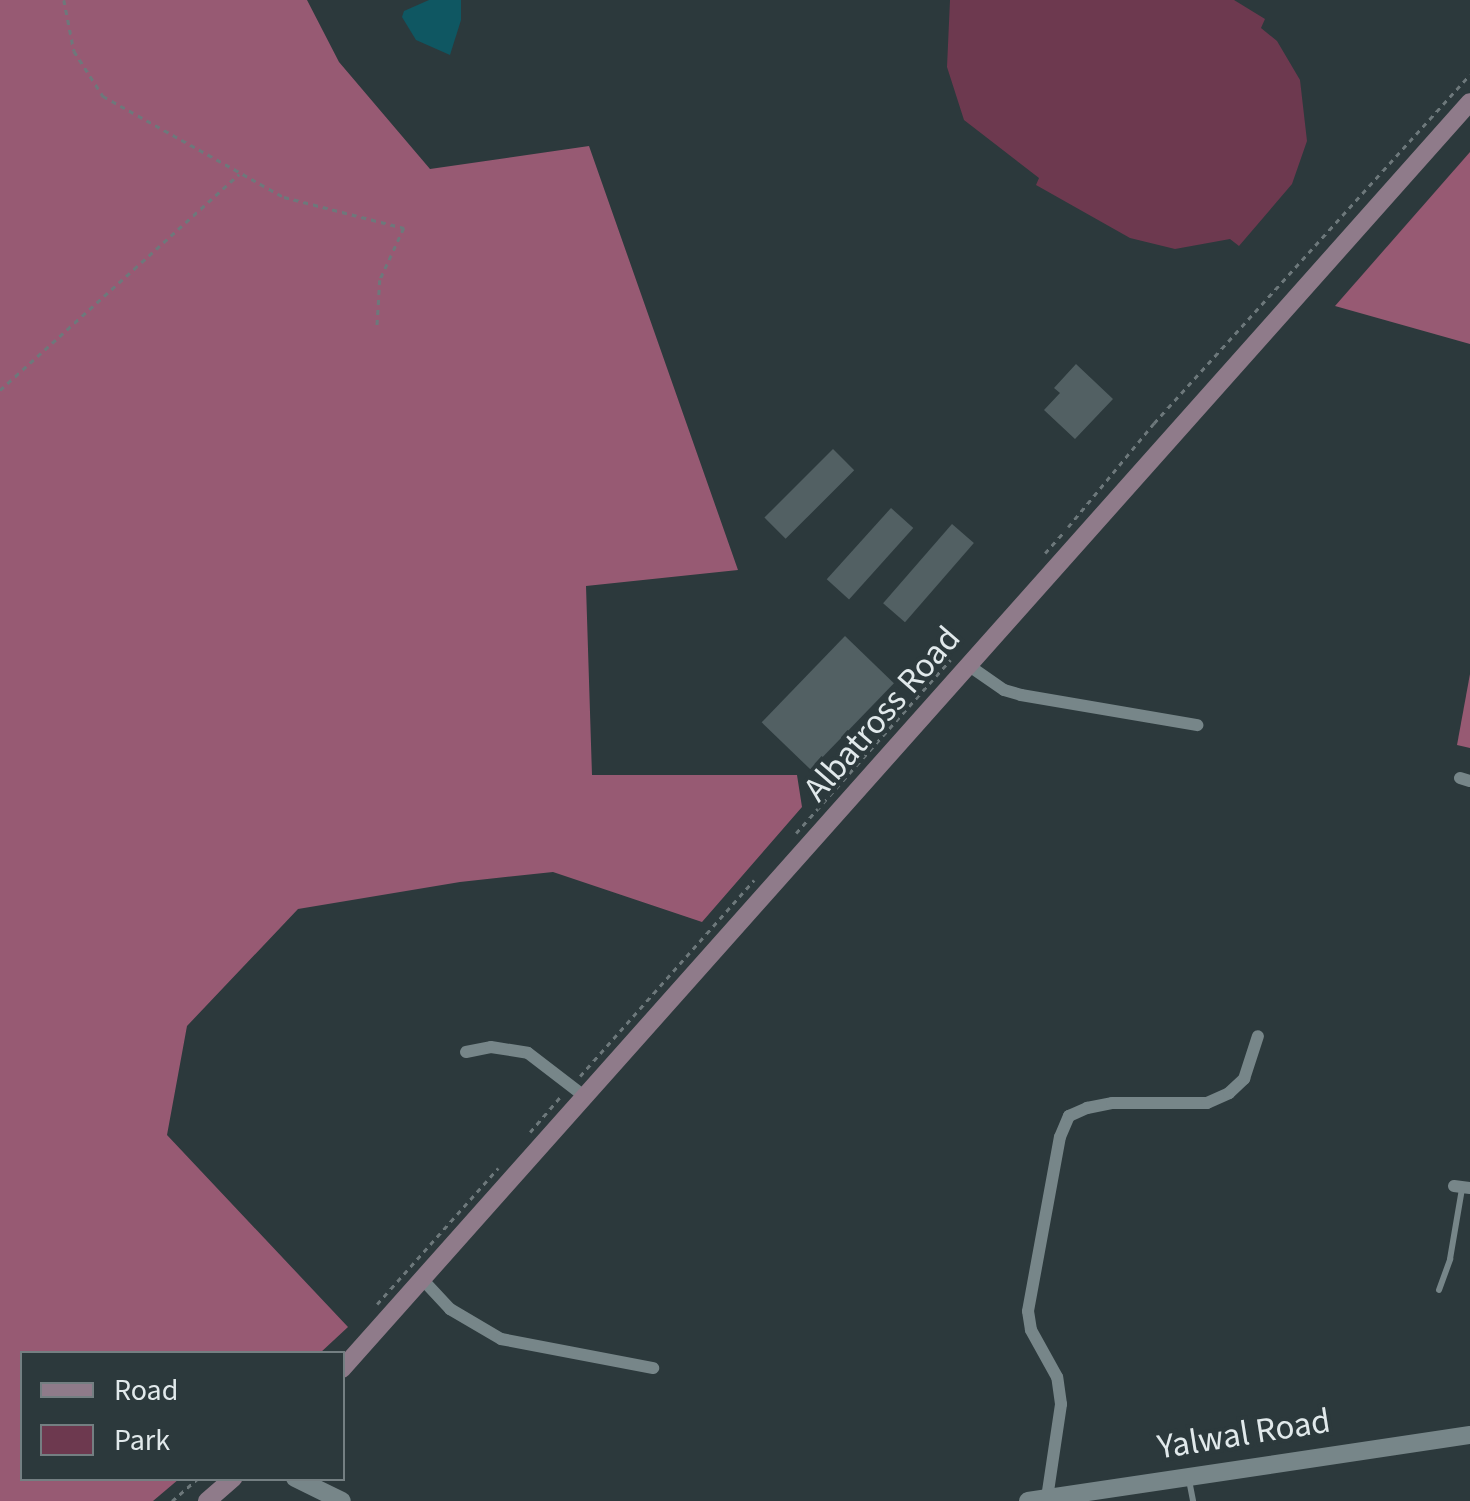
<!DOCTYPE html>
<html>
<head>
<meta charset="utf-8">
<style>
  body { margin:0 }
  #map { position:relative; width:1470px; height:1501px; overflow:hidden; background:#2c393c; font-family:"Source Sans 3",sans-serif }
  div>[style] { position:absolute }
  .green>* { inset:0; background:#6d394f }
  .forest>* { inset:0; background:#975a73 }
  .water>* { inset:0; background:#0f5762 }
  .building>* { inset:0; background:#526063; transform-origin:0 0 }
  .path>* { height:2.5px; margin-top:-1.25px; transform-origin:0; background:repeating-linear-gradient(90deg,#6d787b 0 5px,transparent 0 10px) }
  .service>* { height:6px; margin:-3px; padding:0 3px; transform-origin:3px; border-radius:3px; background:#778689 }
  .minor>* { height:12px; margin:-6px; padding:0 6px; transform-origin:6px; border-radius:6px; background:#778689 }
  .tertiary>* { height:18px; margin:-9px; padding:0 9px; transform-origin:9px; border-radius:9px; background:#778689 }
  .secondary>* { height:18px; margin:-9px; padding:0 9px; transform-origin:9px; border-radius:9px; background:#8f7b8a }
  span { translate:-50% -50%; white-space:nowrap; text-align:center; line-height:1.15; -webkit-text-stroke:8px #2c393c; paint-order:stroke }
  .street-label { font-size:35px; color:#e1e9eb }
  .legend { position:absolute; left:20px; top:1351px; width:325px; height:130px; box-sizing:border-box; background:#2c393c; border:2px solid #747f82; margin:0; padding:12px 18px; list-style:none; font-size:30px; color:#e1e9eb }
  .legend li { display:flex; align-items:center; gap:20px; height:50px }
  .legend b { width:50px; border:2px solid #747f82 }
</style>
</head>
<body>
<div id="map">
  <div class="green">
    <i style="clip-path:polygon(950px 0,1234px 0,1265px 19px,1261px 28px,1277px 41px,1300px 80px,1307px 141px,1292px 184px,1239px 246px,1230px 239px,1175px 249px,1130px 238px,1036px 185px,1039px 178px,964px 120px,947px 67px)"></i>
  </div>
  <div class="forest">
    <i style="clip-path:polygon(0 0,307px 0,339px 62px,430px 169px,589px 146px,738px 570px,586px 586px,592px 775px,797px 775px,802px 807px,702px 922px,553px 872px,460px 882px,298px 909px,187px 1026px,167px 1135px,348px 1327px,320px 1353px,22px 1354px,22px 1478px,179px 1479px,153px 1501px,0 1501px)"></i>
    <i style="clip-path:polygon(1470px 152px,1470px 344px,1335px 306px)"></i>
    <i style="clip-path:polygon(1470px 674px,1470px 748px,1457px 745px)"></i>
  </div>
  <div class="water">
    <i style="clip-path:polygon(429px 0,461px 0,461px 20px,450px 55px,416px 40px,402px 17px,404px 11px)"></i>
  </div>
  <div class="building">
    <i style="clip-path:polygon(1076px 364px,1113px 399px,1075px 439px,1044px 410px,1060px 393px,1054px 388px)"></i>
    <i style="left:833px;top:449px;width:30px;height:97px;rotate:45deg"></i>
    <i style="left:891px;top:508px;width:30px;height:96px;rotate:42deg"></i>
    <i style="left:952px;top:524px;width:29px;height:105px;rotate:41deg"></i>
    <i style="left:845px;top:636px;width:68px;height:120px;rotate:44deg"></i>
  </div>
  <div class="path">
    <i style="left:64px;top:0;width:52px;rotate:78.9deg"></i>
    <i style="left:74px;top:51px;width:54px;rotate:57.2deg"></i>
    <i style="left:103px;top:96px;width:207px;rotate:29.2deg"></i>
    <i style="left:284px;top:197px;width:124px;rotate:14.5deg"></i>
    <i style="left:404px;top:228px;width:57px;rotate:114.8deg"></i>
    <i style="left:380px;top:280px;width:49px;rotate:93.5deg"></i>
    <i style="left:0;top:390px;width:322px;rotate:-42.1deg"></i>
    <i style="left:1068px;top:527px;width:135px;rotate:-50.4deg"></i>
    <i style="left:1154px;top:423px;width:470px;rotate:-47.8deg"></i>
    <i style="left:1045px;top:553px;width:27px;rotate:-48deg"></i>
    <i style="left:796px;top:833px;width:232px;rotate:-48.3deg"></i>
    <i style="left:580px;top:1076px;width:262px;rotate:-48.4deg"></i>
    <i style="left:530px;top:1132px;width:48px;rotate:-49.3deg"></i>
    <i style="left:377px;top:1304px;width:182px;rotate:-48.3deg"></i>
    <i style="left:172px;top:1501px;width:35px;rotate:-41deg"></i>
  </div>
  <div class="service">
    <i style="left:1439px;top:1290px;width:33px;rotate:-70deg"></i>
    <i style="left:1450px;top:1259px;width:71px;rotate:-80.3deg"></i>
    <i style="left:1189px;top:1480px;width:21px;rotate:79deg"></i>
  </div>
  <div class="minor">
    <i style="left:968px;top:665px;width:44px;rotate:34.8deg"></i>
    <i style="left:1004px;top:690px;width:18px;rotate:16deg"></i>
    <i style="left:1021px;top:695px;width:179px;rotate:9.7deg"></i>
    <i style="left:1460px;top:778px;width:10px;rotate:17deg"></i>
    <i style="left:466px;top:1052px;width:25px;rotate:-11deg"></i>
    <i style="left:491px;top:1047px;width:37px;rotate:9deg"></i>
    <i style="left:528px;top:1053px;width:71px;rotate:37.5deg"></i>
    <i style="left:1454px;top:1186px;width:16px;rotate:7deg"></i>
    <i style="left:423px;top:1280px;width:40px;rotate:47deg"></i>
    <i style="left:450px;top:1309px;width:59px;rotate:30.5deg"></i>
    <i style="left:501px;top:1339px;width:155px;rotate:10.8deg"></i>
    <i style="left:1047px;top:1498px;width:95px;rotate:-81.5deg"></i>
    <i style="left:1061px;top:1404px;width:27px;rotate:-98deg"></i>
    <i style="left:1057px;top:1377px;width:54px;rotate:-119deg"></i>
    <i style="left:1031px;top:1330px;width:19px;rotate:-99deg"></i>
    <i style="left:1028px;top:1311px;width:177px;rotate:-79.6deg"></i>
    <i style="left:1060px;top:1137px;width:23px;rotate:-67deg"></i>
    <i style="left:1069px;top:1116px;width:20px;rotate:-24deg"></i>
    <i style="left:1087px;top:1108px;width:25px;rotate:-11deg"></i>
    <i style="left:1112px;top:1103px;width:95px"></i>
    <i style="left:1207px;top:1103px;width:24px;rotate:-24deg"></i>
    <i style="left:1229px;top:1093px;width:21px;rotate:-43deg"></i>
    <i style="left:1244px;top:1079px;width:45px;rotate:-72deg"></i>
  </div>
  <div class="tertiary">
    <i style="left:295px;top:1478px;width:52px;rotate:26.1deg"></i>
    <i style="left:1028px;top:1501px;width:447px;rotate:-8.5deg"></i>
  </div>
  <div class="secondary">
    <i style="left:342px;top:1369px;width:1696px;rotate:-48.32deg"></i>
    <i style="left:207px;top:1501px;width:35px;rotate:-41deg"></i>
  </div>
  <div class="street-label">
    <span style="left:882px;top:714px;rotate:-49deg">Albatross Road</span>
    <span style="left:1244px;top:1434px;rotate:-9deg">Yalwal Road</span>
  </div>
  <ul class="legend">
  <li><b style="height:12px;background:#8f7b8a"></b>Road</li>
  <li><b style="height:28px;background:#6d394f"></b>Park</li>
  </ul>
</div>
</body>
</html>
